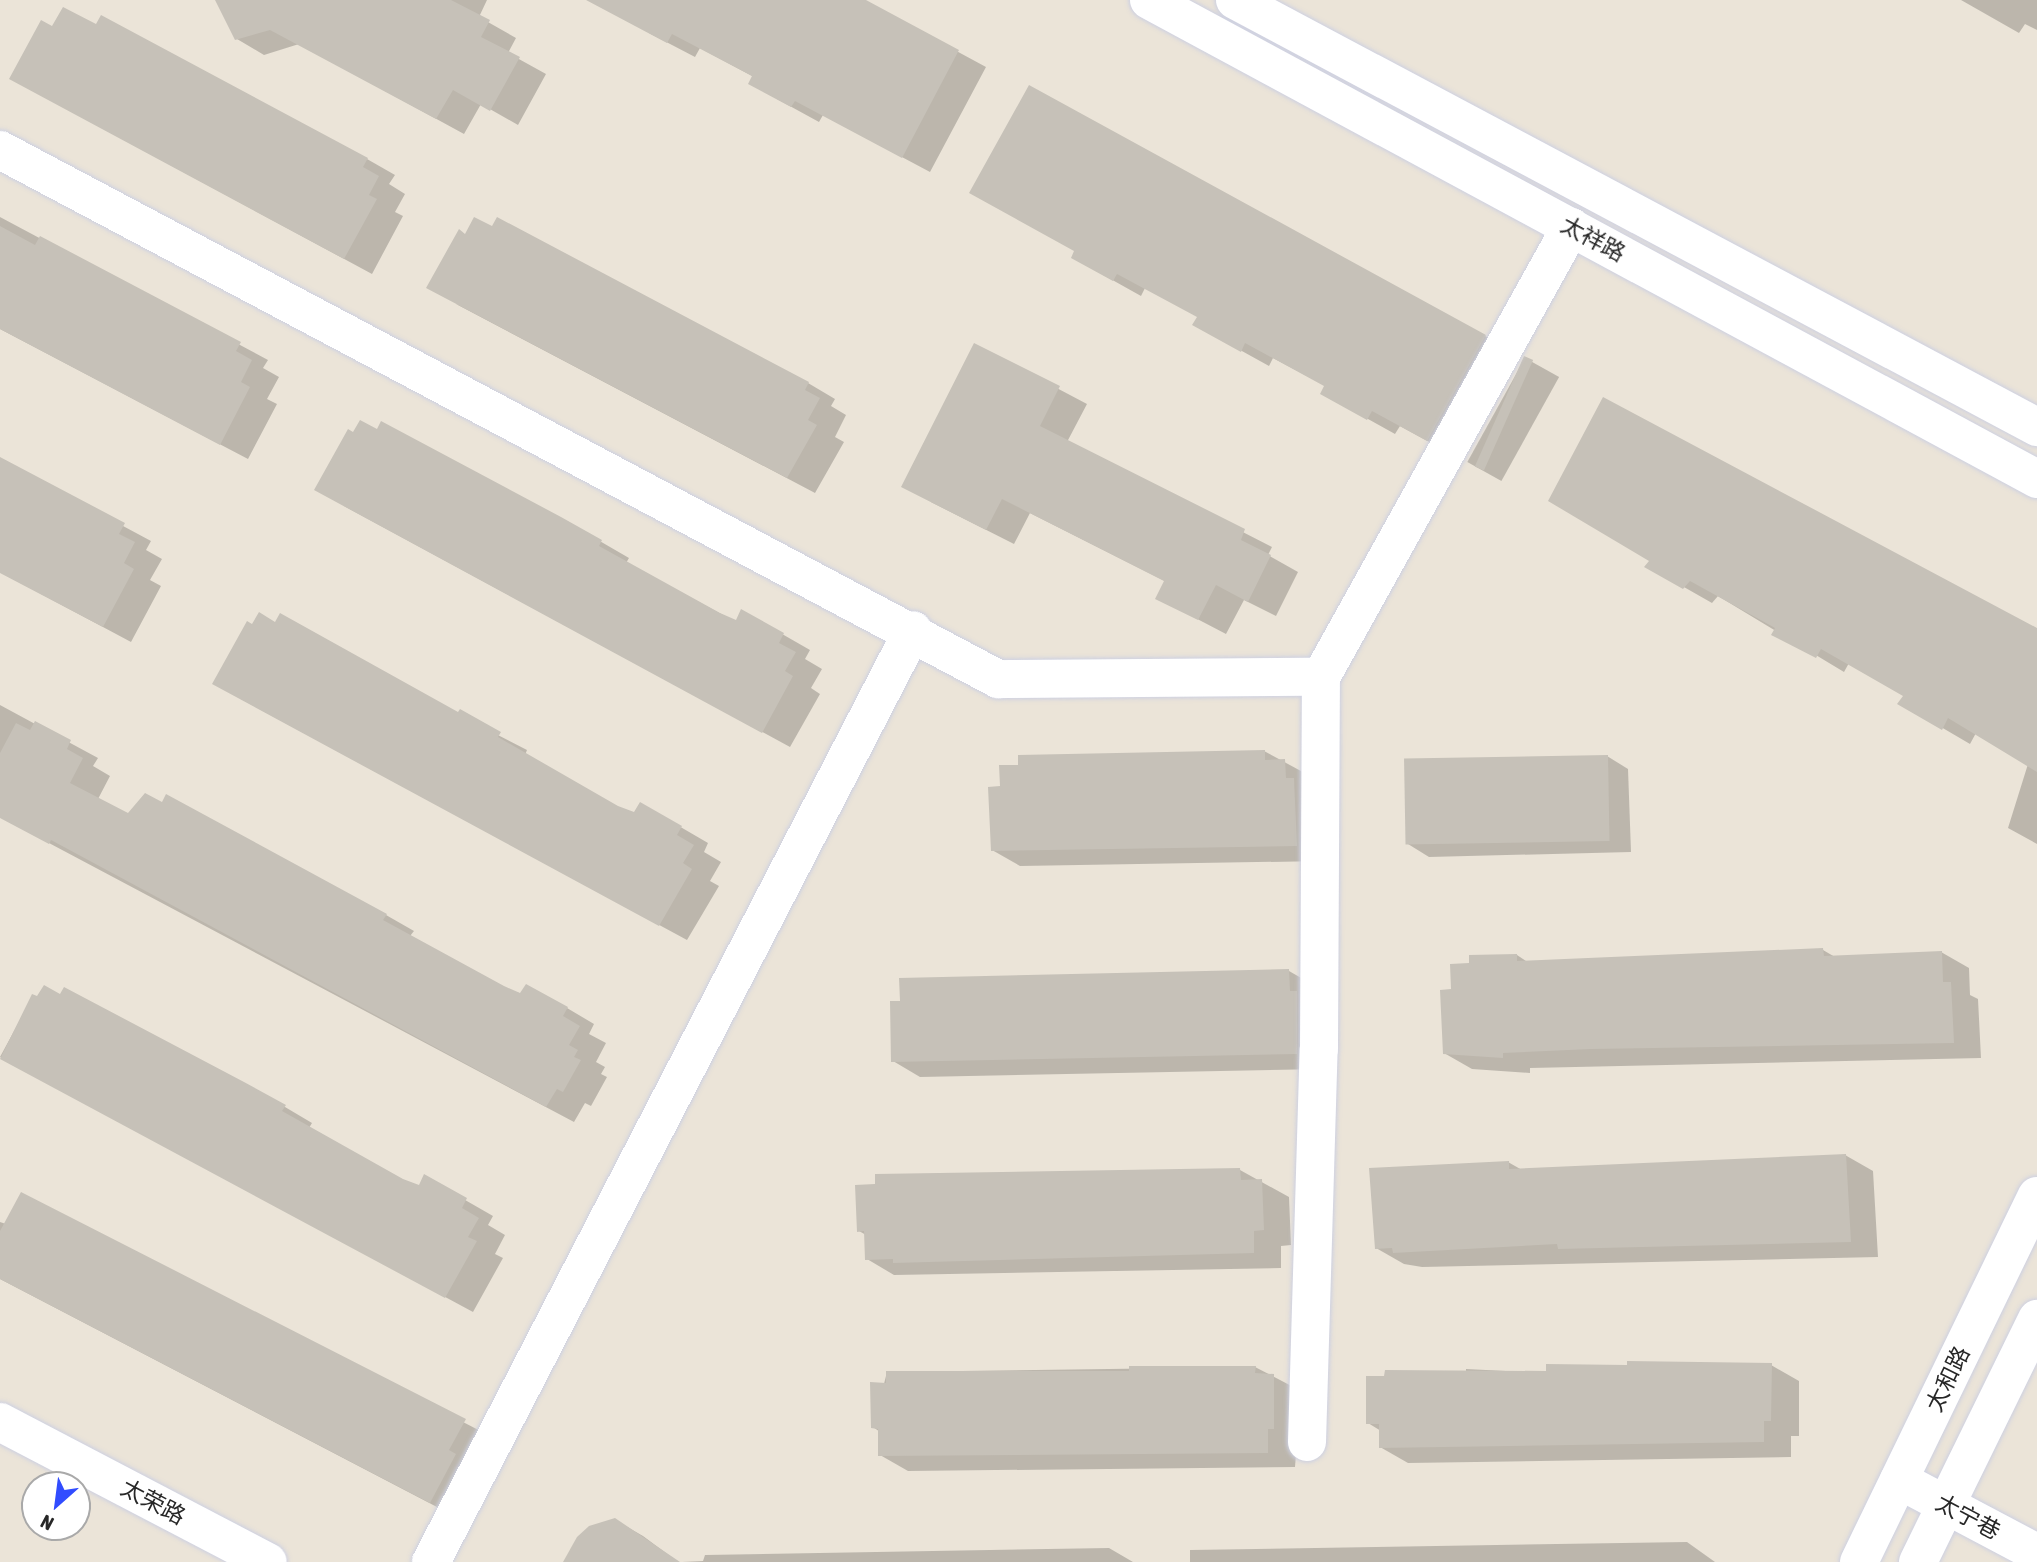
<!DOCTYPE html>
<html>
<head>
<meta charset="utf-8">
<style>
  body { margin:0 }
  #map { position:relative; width:2037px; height:1562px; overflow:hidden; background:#ebe4d8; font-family:"Asap Condensed","Noto Sans SC",sans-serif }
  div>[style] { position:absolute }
  .shadow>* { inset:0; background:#0003; transform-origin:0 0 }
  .building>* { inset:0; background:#c6c1b8; transform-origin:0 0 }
  .roads { filter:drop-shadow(0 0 2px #cdd0e1) drop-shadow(0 0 2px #cdd0e1) }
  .minor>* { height:38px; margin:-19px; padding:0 19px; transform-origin:19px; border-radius:19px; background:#fff }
  .tertiary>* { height:38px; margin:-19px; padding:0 19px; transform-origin:19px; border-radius:19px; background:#fff }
  .secondary>* { height:38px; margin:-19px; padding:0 19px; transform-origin:19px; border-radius:19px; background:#fff }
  span { translate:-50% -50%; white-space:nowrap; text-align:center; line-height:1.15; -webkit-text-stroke:6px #fff; paint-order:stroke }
  .street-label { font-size:23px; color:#272727 }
  .north { position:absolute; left:21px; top:1471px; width:70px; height:70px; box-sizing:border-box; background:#fff; border:2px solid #a9a9a9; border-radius:50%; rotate:208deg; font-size:19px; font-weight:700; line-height:28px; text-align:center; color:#272727 }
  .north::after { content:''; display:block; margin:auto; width:24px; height:32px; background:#314cff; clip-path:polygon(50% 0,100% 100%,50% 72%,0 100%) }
</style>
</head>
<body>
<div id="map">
  <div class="shadow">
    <i style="clip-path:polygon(218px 0,487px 0,479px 17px,516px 38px,508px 53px,546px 74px,518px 125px,481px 104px,464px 134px,299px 44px,264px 55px,237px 39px)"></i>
    <i style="clip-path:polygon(608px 0,862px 0,986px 67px,930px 172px,823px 115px,819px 122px,777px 99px,754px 77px,700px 48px,695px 57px,649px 33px)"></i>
    <i style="clip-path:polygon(1961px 0,2037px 0,2037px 30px,2025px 24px,2019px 33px)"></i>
    <i style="clip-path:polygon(39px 94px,367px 159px,395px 175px,389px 184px,405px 194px,395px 212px,403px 216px,372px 274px)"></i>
    <i style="clip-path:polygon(0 217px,268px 360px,263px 368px,279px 377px,267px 399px,277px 404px,248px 459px,0 329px)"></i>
    <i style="clip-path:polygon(1073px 258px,1485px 336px,1513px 352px,1455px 456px,1400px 426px,1395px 434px,1350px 409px,1326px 386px,1273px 358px,1269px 366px,1222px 340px,1199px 317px,1145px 288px,1141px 296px)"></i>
    <i style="clip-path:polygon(456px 304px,808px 383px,835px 399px,831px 406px,846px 415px,835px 437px,844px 442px,815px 493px)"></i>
    <i style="clip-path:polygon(975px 345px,1087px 404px,1067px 442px,1272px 547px,1268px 555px,1298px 572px,1276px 616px,1244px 600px,1226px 634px,1157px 598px,1165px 581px,1030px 513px,1014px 544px,931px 502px)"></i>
    <i style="left:1525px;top:358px;width:39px;height:119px;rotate:29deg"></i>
    <i style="clip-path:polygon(0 460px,151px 541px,146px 550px,162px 559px,150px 580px,161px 586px,131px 642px,0 572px)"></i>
    <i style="clip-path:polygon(344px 506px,560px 518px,629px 558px,626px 563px,736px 622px,742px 611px,810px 650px,805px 659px,822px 669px,811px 688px,820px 694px,790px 747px)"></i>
    <i style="clip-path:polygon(1647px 566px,2037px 630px,2037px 844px,2008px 828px,2028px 764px,1976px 733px,1970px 744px,1900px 703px,1905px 696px,1849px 663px,1844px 672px,1718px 596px,1712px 603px)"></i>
    <i style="clip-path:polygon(241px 699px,459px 715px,527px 750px,525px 755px,617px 808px,634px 815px,641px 804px,708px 843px,704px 852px,721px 862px,710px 881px,719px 886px,687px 940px)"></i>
    <i style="clip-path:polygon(0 705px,98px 758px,93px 766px,110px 776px,98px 799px,128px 815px,162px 805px,166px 797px,386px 915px,414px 931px,410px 936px,503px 988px,567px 1008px,594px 1024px,589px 1034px,606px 1043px,596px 1062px,605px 1067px,601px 1074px,607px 1077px,591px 1106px,585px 1103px,574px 1122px,0 817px)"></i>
    <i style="clip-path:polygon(1264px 751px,1312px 777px,1324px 861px,1020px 866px,992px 850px)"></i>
    <i style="clip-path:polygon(1607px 756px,1628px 769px,1631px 852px,1429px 857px,1408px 844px)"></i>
    <i style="clip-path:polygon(1823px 950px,1835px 957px,1941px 952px,1969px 968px,1970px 995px,1978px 999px,1981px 1058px,1530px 1068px,1530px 1073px,1472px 1069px,1444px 1053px,1453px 991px,1471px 965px,1517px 955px,1529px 963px)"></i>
    <i style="clip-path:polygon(1289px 971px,1317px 987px,1324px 1069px,920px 1077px,893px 1061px)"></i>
    <i style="clip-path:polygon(65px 989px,285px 1107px,312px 1123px,309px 1128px,402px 1180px,419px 1187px,425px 1177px,493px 1216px,488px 1225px,505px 1235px,495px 1254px,503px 1258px,473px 1312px,0 1057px,33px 996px,61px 997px)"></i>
    <i style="clip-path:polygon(1845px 1155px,1873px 1171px,1878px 1257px,1422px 1267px,1404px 1264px,1376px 1248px,1508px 1162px,1522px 1170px)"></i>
    <i style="clip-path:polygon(1240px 1170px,1289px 1197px,1291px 1245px,1281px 1246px,1281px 1268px,894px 1275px,867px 1259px,866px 1235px,859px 1231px)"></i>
    <i style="clip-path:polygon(22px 1194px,492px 1437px,458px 1518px,0 1279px,0 1222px,6px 1224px)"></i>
    <i style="clip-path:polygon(1771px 1365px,1799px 1381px,1799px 1436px,1791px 1436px,1791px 1457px,1408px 1463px,1380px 1447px,1381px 1431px,1368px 1423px,1466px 1374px,1466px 1369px,1548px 1373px)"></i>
    <i style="clip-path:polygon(1255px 1367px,1301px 1391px,1295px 1467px,908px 1471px,880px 1455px,880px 1432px,873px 1427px,887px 1372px)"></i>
    <i style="clip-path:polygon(615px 1520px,643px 1536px,678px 1562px,570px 1562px)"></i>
    <i style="clip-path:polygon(1687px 1542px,1715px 1562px,1190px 1562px,1190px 1550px)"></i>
    <i style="clip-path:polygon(1109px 1548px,1133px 1562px,682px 1562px,703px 1561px,705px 1555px)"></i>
  </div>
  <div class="building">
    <i style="clip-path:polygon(215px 0,451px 0,490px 20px,481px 37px,520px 57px,490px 111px,453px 90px,436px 119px,270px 30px,235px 40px)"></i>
    <i style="clip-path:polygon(586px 0,866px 0,959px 50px,902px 158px,795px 101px,791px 107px,748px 84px,752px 76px,672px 34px,667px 43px)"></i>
    <i style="clip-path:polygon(63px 7px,96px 24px,101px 15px,368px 158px,363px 167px,379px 176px,369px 195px,377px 199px,344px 259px,9px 79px,41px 20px,52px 26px)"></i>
    <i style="clip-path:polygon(1029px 85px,1486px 335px,1427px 441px,1372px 411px,1367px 420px,1320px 394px,1324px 386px,1245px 343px,1241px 352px,1192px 325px,1197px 317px,1117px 274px,1113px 281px,1071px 258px,1074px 251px,969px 193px)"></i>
    <i style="clip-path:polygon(474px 217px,492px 226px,497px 217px,809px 382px,805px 390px,820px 398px,808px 420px,817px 425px,787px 478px,426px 288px,459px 229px,465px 234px)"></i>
    <i style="clip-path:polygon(0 226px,35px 245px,40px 236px,241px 342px,236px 351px,252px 360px,241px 382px,250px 387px,220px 445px,0 329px)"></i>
    <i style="clip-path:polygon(974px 343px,1060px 386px,1040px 426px,1245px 529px,1241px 540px,1271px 555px,1248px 602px,1216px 585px,1198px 620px,1155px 599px,1164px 581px,1002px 499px,986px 530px,901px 487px)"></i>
    <i style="left:1524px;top:356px;width:10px;height:121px;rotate:24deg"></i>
    <i style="clip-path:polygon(1603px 397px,2037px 628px,2037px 772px,1948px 718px,1942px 730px,1897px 704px,1903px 696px,1821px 649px,1816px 658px,1771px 635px,1775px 628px,1690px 581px,1683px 589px,1644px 567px,1649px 561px,1548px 501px)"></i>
    <i style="clip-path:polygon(360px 420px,377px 429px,381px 421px,561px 517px,602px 540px,599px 546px,720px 613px,736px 620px,741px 609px,784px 633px,779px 643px,796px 652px,785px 671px,793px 676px,762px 733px,314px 490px,348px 429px,353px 432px)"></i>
    <i style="clip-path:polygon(0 457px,125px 523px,119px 534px,135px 542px,124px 563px,134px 569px,103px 627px,0 573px)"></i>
    <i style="clip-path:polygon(259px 612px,275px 622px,280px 613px,458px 712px,460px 709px,501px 732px,498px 737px,618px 806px,634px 812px,640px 802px,682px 826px,677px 835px,694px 845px,683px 863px,692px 869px,659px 926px,212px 684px,247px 621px,252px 624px)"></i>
    <i style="clip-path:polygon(35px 721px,71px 740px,67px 749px,83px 758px,70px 783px,128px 813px,145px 793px,162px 802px,166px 794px,387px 914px,383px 920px,504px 986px,520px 993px,526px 984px,568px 1007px,563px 1016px,580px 1026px,569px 1045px,578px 1050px,574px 1057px,581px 1060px,563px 1092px,557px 1089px,546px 1107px,51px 840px,49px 844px,0 818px,0 753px,16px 723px,30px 730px)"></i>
    <i style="clip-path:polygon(1265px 750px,1265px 760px,1285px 759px,1286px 778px,1294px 778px,1297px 846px,991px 851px,988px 787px,1000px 786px,999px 765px,1018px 765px,1018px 755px)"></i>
    <i style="left:1608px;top:755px;width:86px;height:204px;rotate:89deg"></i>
    <i style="clip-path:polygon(1823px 948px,1824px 956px,1942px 951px,1943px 982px,1951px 982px,1954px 1043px,1591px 1049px,1503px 1053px,1503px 1058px,1443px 1054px,1440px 990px,1451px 989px,1450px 964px,1469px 963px,1469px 955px,1517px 954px,1517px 961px)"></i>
    <i style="clip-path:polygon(1289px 969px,1290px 991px,1297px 991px,1297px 1054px,891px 1062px,890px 1001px,900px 1001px,899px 978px)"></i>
    <i style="clip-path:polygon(44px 985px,60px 994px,64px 987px,244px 1082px,286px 1105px,282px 1111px,403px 1179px,419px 1185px,424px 1174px,467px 1198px,462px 1208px,479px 1218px,468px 1237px,477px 1241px,445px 1298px,0 1059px,32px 994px,37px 996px)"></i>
    <i style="clip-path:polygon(1846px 1154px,1851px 1242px,1558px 1249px,1557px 1244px,1393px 1253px,1392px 1248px,1375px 1249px,1369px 1168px,1509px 1161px,1509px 1169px)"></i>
    <i style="clip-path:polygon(1240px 1168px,1241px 1180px,1262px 1179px,1264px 1230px,1254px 1231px,1254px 1253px,893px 1263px,893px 1259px,865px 1260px,864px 1231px,857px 1232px,855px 1185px,875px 1184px,875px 1174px)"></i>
    <i style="clip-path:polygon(21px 1192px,466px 1419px,449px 1450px,456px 1454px,430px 1503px,0 1279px,0 1231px)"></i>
    <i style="clip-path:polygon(1627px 1361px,1772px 1363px,1771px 1421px,1764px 1421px,1764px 1442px,1379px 1448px,1379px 1424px,1366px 1424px,1366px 1376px,1384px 1376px,1385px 1370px,1546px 1371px,1546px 1364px,1627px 1365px)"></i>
    <i style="clip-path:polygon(1129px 1366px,1256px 1366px,1255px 1373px,1274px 1374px,1274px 1429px,1268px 1429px,1268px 1453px,878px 1456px,878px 1429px,871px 1428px,870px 1382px,886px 1383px,886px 1371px,1129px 1371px)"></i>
    <i style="clip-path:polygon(615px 1518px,680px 1562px,563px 1562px,577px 1537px,589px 1526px)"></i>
  </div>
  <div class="roads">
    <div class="minor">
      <i style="left:0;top:150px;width:1130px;rotate:27.93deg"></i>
      <i style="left:998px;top:679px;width:323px;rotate:-0.4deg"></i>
      <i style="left:0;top:1422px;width:302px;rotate:27.6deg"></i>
      <i style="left:1307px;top:1442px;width:393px;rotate:-88.3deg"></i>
      <i style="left:1319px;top:1049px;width:372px;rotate:-89.7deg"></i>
      <i style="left:1321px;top:677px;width:515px;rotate:-60.95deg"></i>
      <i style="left:1899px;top:1480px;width:156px;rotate:27.9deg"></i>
      <i style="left:431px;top:1562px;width:1049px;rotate:-62.65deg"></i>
    </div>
    <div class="tertiary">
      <i style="left:1149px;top:0;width:1009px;rotate:28.34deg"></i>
      <i style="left:1235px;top:0;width:909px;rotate:28.03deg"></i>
    </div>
    <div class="secondary">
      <i style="left:1859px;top:1562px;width:407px;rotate:-64.1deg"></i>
      <i style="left:1918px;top:1562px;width:271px;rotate:-63.9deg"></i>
    </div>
  </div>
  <div class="street-label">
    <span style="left:1593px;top:239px;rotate:28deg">太祥路</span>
    <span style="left:1948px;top:1379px;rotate:-64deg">太和路</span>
    <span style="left:153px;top:1502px;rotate:28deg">太荣路</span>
    <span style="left:1968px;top:1517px;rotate:28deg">太宁巷</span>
  </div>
  <div class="north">N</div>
</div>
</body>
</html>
